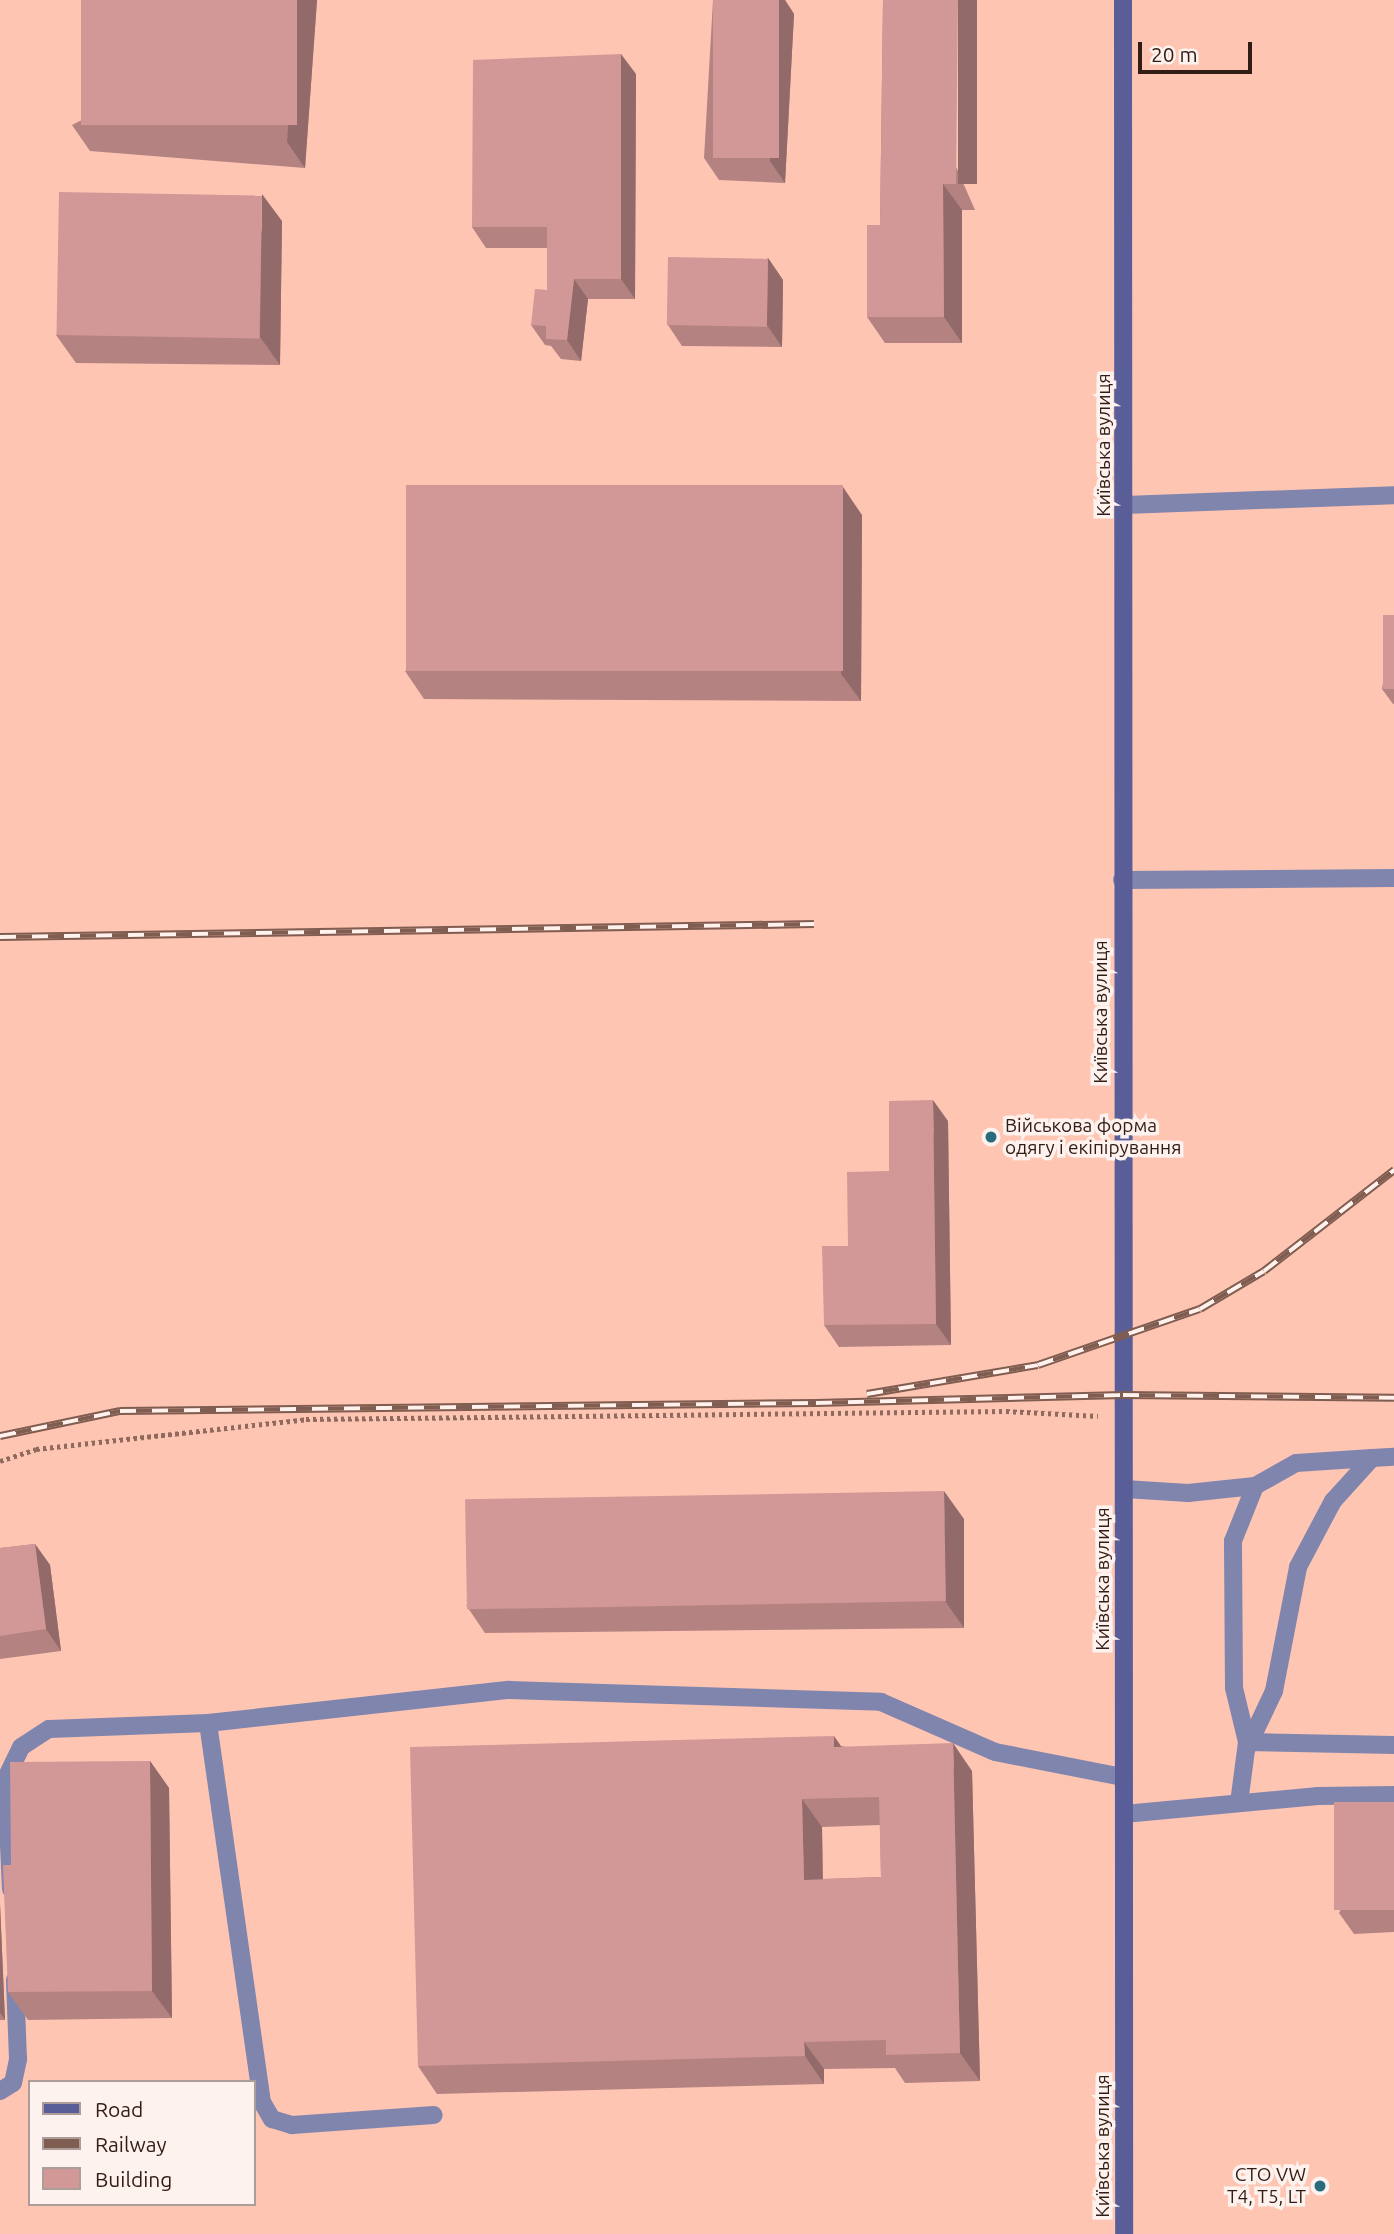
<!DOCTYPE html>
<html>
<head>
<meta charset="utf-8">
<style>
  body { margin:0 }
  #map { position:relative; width:1394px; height:2234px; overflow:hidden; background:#ffc5b3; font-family:Ubuntu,sans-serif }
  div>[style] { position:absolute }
  .path>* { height:4.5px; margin-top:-2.25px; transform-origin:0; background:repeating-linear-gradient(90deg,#8f6a5e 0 3.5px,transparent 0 7px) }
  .lane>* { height:18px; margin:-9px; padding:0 9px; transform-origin:9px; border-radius:9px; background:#8085ae }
  .secondary>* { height:18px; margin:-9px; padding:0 9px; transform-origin:9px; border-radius:9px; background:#595e99 }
  .rail>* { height:8px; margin-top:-4px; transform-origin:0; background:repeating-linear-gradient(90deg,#fef2ee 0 16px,#805d51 0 32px); box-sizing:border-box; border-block:2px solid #805d51 }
  .wall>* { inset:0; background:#b58282 }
  .shaded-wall>* { inset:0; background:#936a6a; transform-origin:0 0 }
  .building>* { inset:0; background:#d29797; transform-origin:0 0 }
  .dots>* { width:19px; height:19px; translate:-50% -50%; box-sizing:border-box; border:4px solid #fef2ee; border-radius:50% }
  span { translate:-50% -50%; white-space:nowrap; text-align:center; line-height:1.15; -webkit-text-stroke:7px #fef2ee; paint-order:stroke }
  .street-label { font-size:19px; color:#321d16 }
  .poi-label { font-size:19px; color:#321d16 }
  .left { translate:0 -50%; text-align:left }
  .right { translate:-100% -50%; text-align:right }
  .legend { position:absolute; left:28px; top:2080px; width:228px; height:126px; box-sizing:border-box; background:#fef2ee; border:2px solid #ac9d98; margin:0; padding:9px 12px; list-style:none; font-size:21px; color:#321d16 }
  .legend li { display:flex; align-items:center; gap:14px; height:35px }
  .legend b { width:35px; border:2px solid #ac9d98 }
  .scale { position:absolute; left:1138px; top:42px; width:114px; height:32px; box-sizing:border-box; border:4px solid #321d16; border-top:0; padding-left:9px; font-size:21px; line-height:24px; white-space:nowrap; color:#321d16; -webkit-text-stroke:5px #fef2ee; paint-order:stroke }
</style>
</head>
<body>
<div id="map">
  <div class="path">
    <i style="left:0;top:1461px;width:38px;rotate:-18deg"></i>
    <i style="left:36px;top:1449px;width:272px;rotate:-6.3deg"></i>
    <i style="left:306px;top:1419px;width:700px;rotate:-0.65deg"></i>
    <i style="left:1006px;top:1411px;width:92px;rotate:3.1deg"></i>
  </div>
  <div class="lane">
    <i style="left:1125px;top:505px;width:269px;rotate:-2.1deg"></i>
    <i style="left:1122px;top:880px;width:272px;rotate:-0.4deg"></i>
    <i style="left:1125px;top:1489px;width:63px;rotate:3.6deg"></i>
    <i style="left:1188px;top:1493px;width:67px;rotate:-6deg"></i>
    <i style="left:208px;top:1723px;width:383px;rotate:81.9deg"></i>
    <i style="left:262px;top:2102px;width:20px;rotate:60deg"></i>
    <i style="left:272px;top:2119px;width:21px;rotate:17deg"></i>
    <i style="left:292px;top:2125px;width:142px;rotate:-4deg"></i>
    <i style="left:1247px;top:1742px;width:147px;rotate:1.2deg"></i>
    <i style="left:1247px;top:1748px;width:63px;rotate:-64.7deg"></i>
    <i style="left:1274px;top:1691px;width:126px;rotate:-79deg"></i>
    <i style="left:1298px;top:1567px;width:75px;rotate:-62.1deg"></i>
    <i style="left:1333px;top:1501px;width:58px;rotate:-47.8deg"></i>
    <i style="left:1372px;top:1458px;width:22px;rotate:-3deg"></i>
    <i style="left:1239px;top:1803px;width:62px;rotate:-82.5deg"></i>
    <i style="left:1247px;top:1742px;width:56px;rotate:-103.5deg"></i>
    <i style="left:1234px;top:1688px;width:147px;rotate:-90.4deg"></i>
    <i style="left:1233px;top:1541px;width:59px;rotate:-68.2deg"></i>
    <i style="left:1255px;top:1486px;width:47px;rotate:-29.3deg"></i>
    <i style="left:1296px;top:1463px;width:76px;rotate:-3.8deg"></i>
    <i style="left:1124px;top:1814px;width:195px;rotate:-5.3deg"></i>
    <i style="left:1318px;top:1796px;width:76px;rotate:-0.8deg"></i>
    <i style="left:11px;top:1889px;width:111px;rotate:-92.6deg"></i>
    <i style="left:6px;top:1778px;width:34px;rotate:-64deg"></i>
    <i style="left:21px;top:1747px;width:33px;rotate:-33deg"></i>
    <i style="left:49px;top:1729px;width:159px;rotate:-2.2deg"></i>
    <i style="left:208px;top:1723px;width:303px;rotate:-6.3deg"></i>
    <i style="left:509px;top:1690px;width:372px;rotate:1.8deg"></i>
    <i style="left:881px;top:1702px;width:124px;rotate:23.7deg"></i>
    <i style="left:995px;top:1752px;width:130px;rotate:11.1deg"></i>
    <i style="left:0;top:2091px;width:15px;rotate:-32deg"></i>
    <i style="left:13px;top:2083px;width:25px;rotate:-78deg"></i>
    <i style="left:18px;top:2059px;width:79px;rotate:-92.2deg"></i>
  </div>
  <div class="secondary">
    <i style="left:1123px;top:0;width:2234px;rotate:89.97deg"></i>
  </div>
  <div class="rail">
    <i style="left:0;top:937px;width:814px;rotate:-0.91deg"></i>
    <i style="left:867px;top:1394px;width:173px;rotate:-9.6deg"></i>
    <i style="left:1038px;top:1365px;width:171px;rotate:-19.1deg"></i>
    <i style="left:1200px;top:1309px;width:74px;rotate:-30.7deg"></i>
    <i style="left:1264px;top:1271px;width:165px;rotate:-37.8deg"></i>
    <i style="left:0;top:1436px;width:123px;rotate:-11.8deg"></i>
    <i style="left:120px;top:1411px;width:696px;rotate:-0.66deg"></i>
    <i style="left:816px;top:1403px;width:307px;rotate:-1.5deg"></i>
    <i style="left:1123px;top:1395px;width:271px;rotate:0.6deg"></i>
  </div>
  <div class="wall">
    <i style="clip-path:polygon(317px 0,305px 168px,90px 151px,72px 125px)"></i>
    <i style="clip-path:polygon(713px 0,785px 0,794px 14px,785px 183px,719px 180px,704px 158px)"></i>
    <i style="clip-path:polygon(883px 0,975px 210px,962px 210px,962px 343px,885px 343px,867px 317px,880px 225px)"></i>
    <i style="clip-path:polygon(636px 74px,635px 299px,588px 299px,581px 361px,561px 359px,551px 346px,545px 345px,531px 325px,547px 290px,547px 248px,486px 248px,472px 227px)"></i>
    <i style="clip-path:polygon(282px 221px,280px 365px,76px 363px,56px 335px)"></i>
    <i style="clip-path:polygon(768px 258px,783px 280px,782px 347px,682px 346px,668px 325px)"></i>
    <i style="clip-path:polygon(862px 515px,861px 701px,424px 699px,405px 671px)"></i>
    <i style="clip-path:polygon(1394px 615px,1394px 704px,1393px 704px,1382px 689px)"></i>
    <i style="clip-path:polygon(948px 1121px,951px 1345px,839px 1347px,824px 1325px,848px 1246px,889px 1171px)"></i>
    <i style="clip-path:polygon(964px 1519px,964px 1628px,485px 1633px,466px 1605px)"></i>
    <i style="clip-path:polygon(35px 1544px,50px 1565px,61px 1651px,0 1659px,0 1548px)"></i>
    <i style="clip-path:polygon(evenodd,841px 1746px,972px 1771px,980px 2081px,905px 2083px,895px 2068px,824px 2069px,824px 2084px,437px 2094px,418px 2066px,841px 1746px,880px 1825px,881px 1877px,823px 1879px,822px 1827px,880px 1825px)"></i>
    <i style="clip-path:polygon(150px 1761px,169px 1788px,172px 2018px,28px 2020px,8px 1992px)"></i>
    <i style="clip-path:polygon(1394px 1802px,1394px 1932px,1354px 1934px,1339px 1913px)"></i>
    <i style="clip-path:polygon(0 1904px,5px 2020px,0 2020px)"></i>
  </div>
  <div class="shaded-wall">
    <i style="clip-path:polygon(297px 0,317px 0,305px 168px,287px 142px)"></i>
    <i style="clip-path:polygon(779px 0,785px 0,794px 14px,785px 183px,770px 161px)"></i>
    <i style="left:958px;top:0;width:19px;height:184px"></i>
    <i style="clip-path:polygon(621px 54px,636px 74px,635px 299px,621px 279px)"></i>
    <i style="clip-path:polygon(943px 184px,962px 210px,962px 343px,944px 317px)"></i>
    <i style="clip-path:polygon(262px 194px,282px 221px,280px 365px,260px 337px)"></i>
    <i style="clip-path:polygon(768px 258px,783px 280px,782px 347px,767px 325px)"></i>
    <i style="clip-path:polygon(574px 279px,588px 299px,581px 361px,567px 340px)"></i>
    <i style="clip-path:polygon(843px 487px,862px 515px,861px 701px,841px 674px)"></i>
    <i style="clip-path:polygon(933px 1100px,948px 1121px,951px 1345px,936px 1324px)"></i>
    <i style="clip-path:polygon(944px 1491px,964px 1519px,964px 1628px,945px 1601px)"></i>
    <i style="clip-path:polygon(35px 1544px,50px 1565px,61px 1651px,46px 1629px)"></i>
    <i style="clip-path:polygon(834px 1736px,853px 1763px,834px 1747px)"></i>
    <i style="clip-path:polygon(953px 1743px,972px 1771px,980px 2081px,960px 2053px)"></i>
    <i style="clip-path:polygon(150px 1761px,169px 1788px,172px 2018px,152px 1991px)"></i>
    <i style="clip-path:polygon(802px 1799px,822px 1827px,823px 1907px,804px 1880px)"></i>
    <i style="clip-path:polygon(0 1904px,5px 2020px,0 2013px)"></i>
    <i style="clip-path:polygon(804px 2042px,824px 2069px,824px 2084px,805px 2056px)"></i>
  </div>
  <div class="building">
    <i style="left:81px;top:0;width:216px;height:125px"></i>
    <i style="left:713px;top:0;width:66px;height:158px"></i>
    <i style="clip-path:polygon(883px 0,958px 0,956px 184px,943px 184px,944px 317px,867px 317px,867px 225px,880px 225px)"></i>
    <i style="clip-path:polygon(621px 54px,621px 279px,574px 279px,567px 340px,546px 339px,546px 326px,531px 325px,535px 289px,547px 290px,547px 227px,472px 227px,473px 60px)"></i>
    <i style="left:59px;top:192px;width:203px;height:143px;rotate:1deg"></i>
    <i style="left:668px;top:257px;width:100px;height:68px;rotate:1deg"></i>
    <i style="left:406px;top:485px;width:437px;height:186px"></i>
    <i style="left:1383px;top:615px;width:11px;height:74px"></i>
    <i style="clip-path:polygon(933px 1100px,936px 1324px,824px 1325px,822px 1246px,848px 1246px,847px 1172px,889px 1171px,889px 1101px)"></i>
    <i style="left:944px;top:1491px;width:110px;height:479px;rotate:89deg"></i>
    <i style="clip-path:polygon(35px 1544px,46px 1629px,0 1636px,0 1548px)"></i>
    <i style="clip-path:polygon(evenodd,834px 1736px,834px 1747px,953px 1743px,960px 2053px,886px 2055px,886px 2040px,804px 2042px,805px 2056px,418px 2066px,410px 1747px,834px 1736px,879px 1797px,881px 1877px,804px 1880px,802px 1799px,879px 1797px)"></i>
    <i style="clip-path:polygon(150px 1761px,152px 1991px,8px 1992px,3px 1865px,11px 1865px,10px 1762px)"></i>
    <i style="left:1394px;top:1802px;width:108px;height:60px;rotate:90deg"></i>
  </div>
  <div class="dots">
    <i style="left:991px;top:1137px;background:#296c7e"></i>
    <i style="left:1320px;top:2186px;background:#296c7e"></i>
  </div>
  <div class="street-label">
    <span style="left:1104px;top:445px;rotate:-90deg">Київська вулиця</span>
    <span style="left:1101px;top:1012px;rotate:-90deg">Київська вулиця</span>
    <span style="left:1103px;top:1579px;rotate:-90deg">Київська вулиця</span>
    <span style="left:1103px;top:2146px;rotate:-90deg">Київська вулиця</span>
  </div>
  <div class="poi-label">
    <span class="left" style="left:1005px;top:1137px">Військова форма<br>одягу і екіпірування</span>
    <span class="right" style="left:1306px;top:2186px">СТО VW<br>T4, T5, LT</span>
  </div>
  <ul class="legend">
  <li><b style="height:9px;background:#595e99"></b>Road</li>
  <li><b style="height:9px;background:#805d51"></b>Railway</li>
  <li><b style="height:19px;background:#d29797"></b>Building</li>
  </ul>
  <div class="scale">20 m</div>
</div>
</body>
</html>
